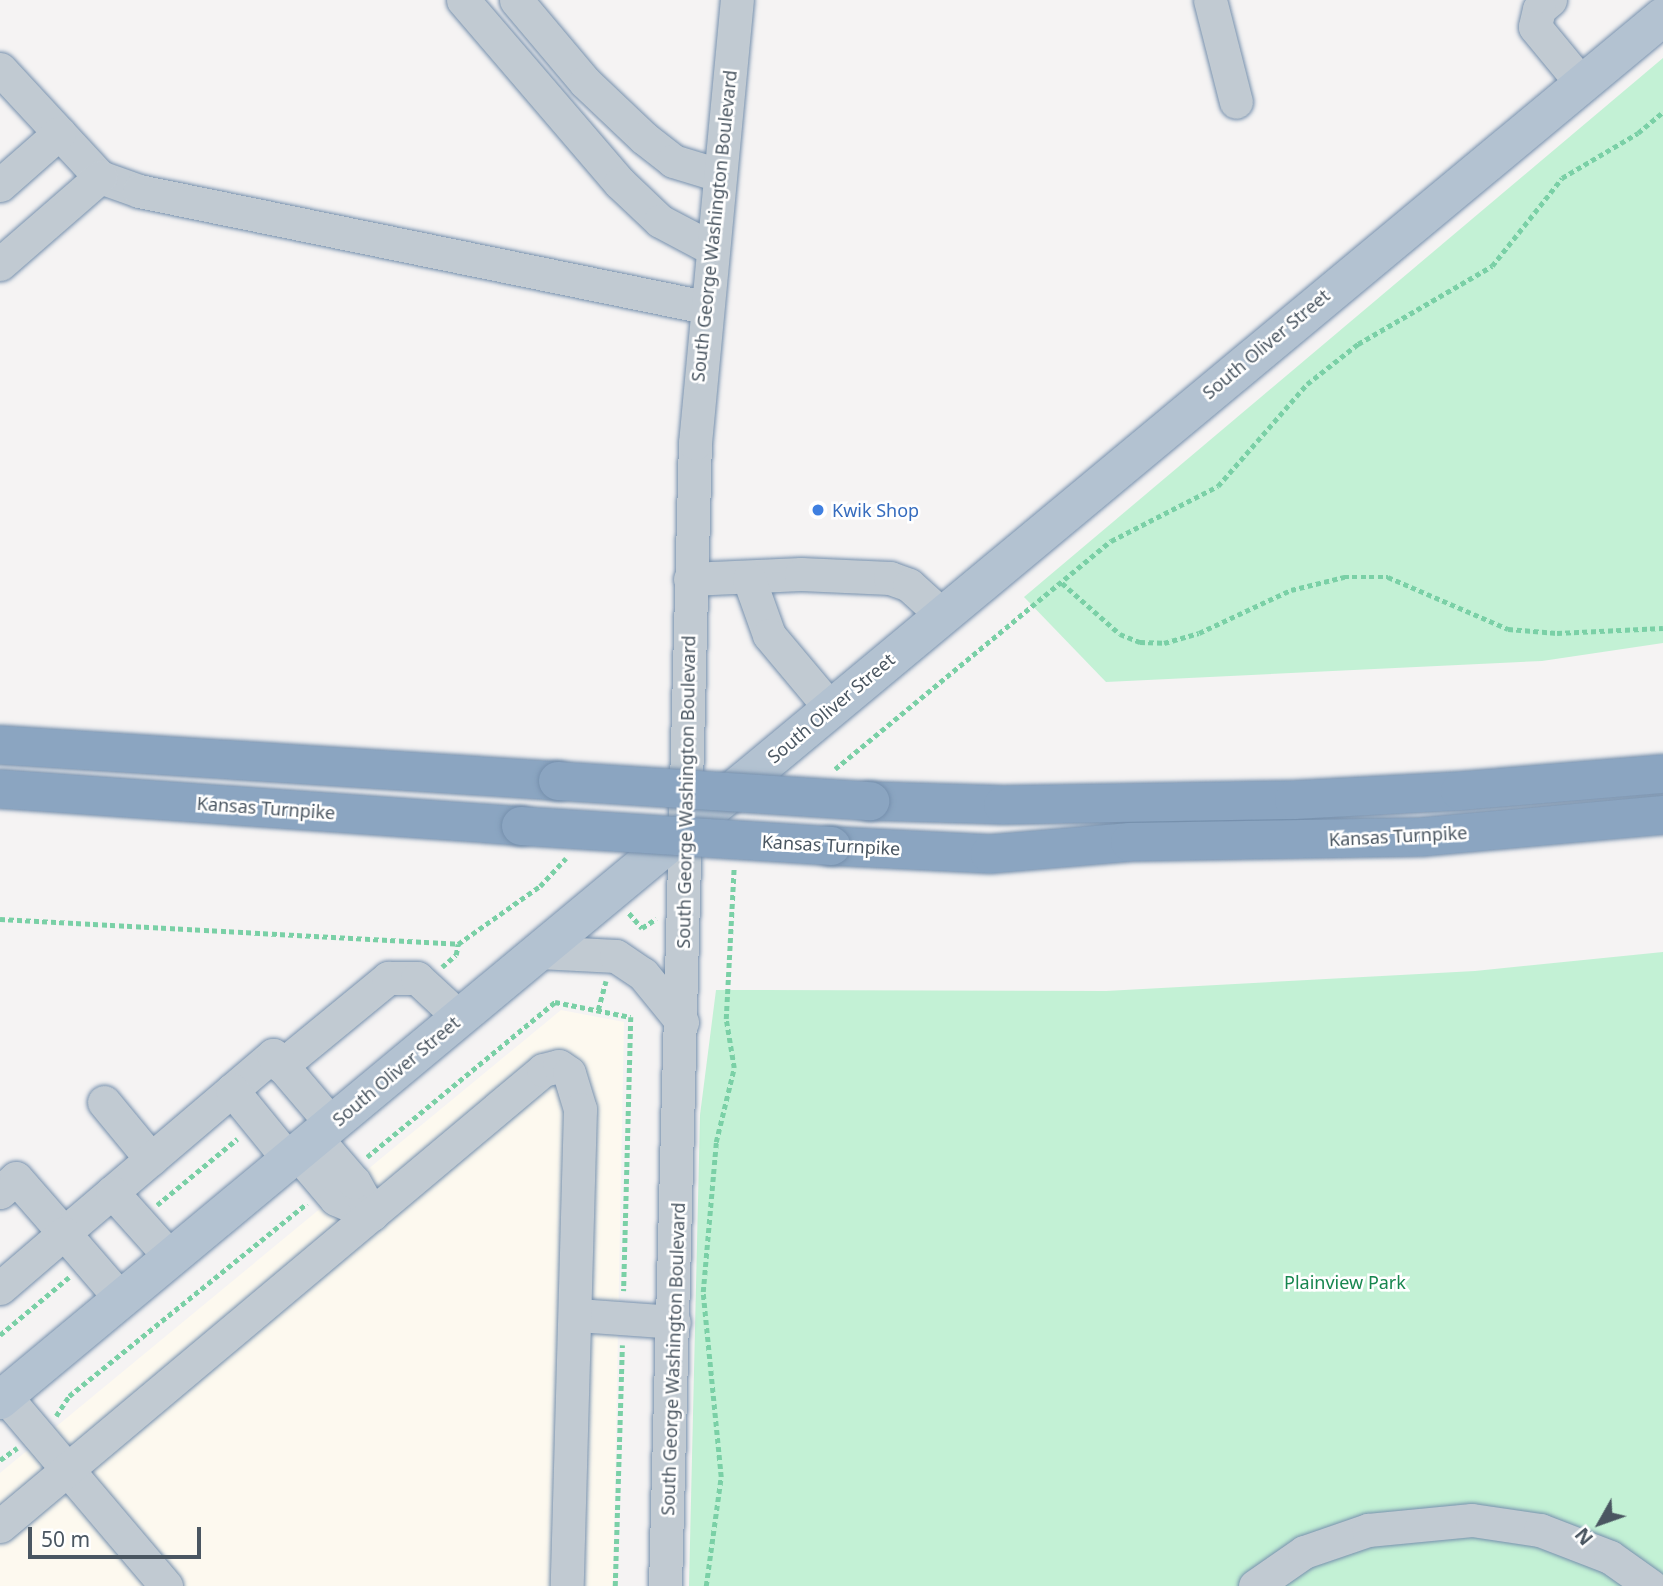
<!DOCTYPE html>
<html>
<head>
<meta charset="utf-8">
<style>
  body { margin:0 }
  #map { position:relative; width:1663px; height:1586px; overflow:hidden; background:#f5f3f3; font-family:"Noto Sans",sans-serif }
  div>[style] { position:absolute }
  .commercial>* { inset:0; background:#fdf9ef }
  .green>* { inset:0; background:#c3f1d5 }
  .path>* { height:4.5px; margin-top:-2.25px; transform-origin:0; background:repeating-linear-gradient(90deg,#7ad0a6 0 5px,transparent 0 8.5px) }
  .roads { filter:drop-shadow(0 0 2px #7690ad) drop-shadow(0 0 2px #7690ad) }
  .minor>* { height:33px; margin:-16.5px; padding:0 16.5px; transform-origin:16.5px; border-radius:16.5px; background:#c1cad2 }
  .major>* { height:38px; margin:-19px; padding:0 19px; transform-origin:19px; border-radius:19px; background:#b3c2d1 }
  .highway>* { height:38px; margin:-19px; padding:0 19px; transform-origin:19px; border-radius:19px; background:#8ba5c1 }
  .bridges { filter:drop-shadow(0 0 2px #7690ad) drop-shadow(0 0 2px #7690ad) }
  .highway-bridge>* { height:38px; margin:-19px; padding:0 19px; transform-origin:19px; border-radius:19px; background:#8ba5c1 }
  .dots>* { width:19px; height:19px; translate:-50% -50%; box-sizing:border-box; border:4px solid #fff; border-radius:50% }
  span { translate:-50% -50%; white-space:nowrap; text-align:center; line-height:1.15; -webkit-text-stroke:5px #fff; paint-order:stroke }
  .street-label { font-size:18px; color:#4a5661 }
  .shop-label { font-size:18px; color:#366cbe }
  .left { translate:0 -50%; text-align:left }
  .park-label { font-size:18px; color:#17864f }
  .north { position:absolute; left:1565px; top:1488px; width:70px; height:70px; -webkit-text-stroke:5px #fff; paint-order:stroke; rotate:230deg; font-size:19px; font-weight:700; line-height:28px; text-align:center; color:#4a5661 }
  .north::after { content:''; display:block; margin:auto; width:24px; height:32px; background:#4a5661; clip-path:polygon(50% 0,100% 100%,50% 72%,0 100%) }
  .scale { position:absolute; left:28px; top:1527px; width:173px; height:32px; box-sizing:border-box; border:4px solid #4a5661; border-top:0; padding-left:9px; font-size:21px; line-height:24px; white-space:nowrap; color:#4a5661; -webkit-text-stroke:5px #fff; paint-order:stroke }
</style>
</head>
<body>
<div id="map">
  <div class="commercial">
    <i style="clip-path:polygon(561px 1010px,624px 1022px,613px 1586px,0 1586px,0 1473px)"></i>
  </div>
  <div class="green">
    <i style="clip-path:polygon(1663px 58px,1663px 643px,1542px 661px,1106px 682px,1024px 597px)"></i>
    <i style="clip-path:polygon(1663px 952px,1663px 1586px,689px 1586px,700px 1115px,716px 990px,1106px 991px,1475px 971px)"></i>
  </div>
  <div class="path">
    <i style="left:1062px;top:583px;width:77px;rotate:41.3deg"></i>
    <i style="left:1120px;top:634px;width:22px;rotate:22deg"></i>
    <i style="left:1140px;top:642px;width:24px;rotate:2deg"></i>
    <i style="left:1164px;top:643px;width:36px;rotate:-16deg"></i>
    <i style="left:1199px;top:633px;width:102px;rotate:-25.1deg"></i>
    <i style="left:1291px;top:590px;width:55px;rotate:-13.8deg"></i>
    <i style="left:1344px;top:577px;width:44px"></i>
    <i style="left:1388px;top:577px;width:131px;rotate:23.4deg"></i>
    <i style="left:1508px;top:629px;width:49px;rotate:4.7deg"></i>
    <i style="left:1557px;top:633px;width:106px;rotate:-2.7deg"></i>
    <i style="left:835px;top:769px;width:358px;rotate:-39.6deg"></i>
    <i style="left:1111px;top:541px;width:120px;rotate:-27.2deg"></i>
    <i style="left:1218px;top:486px;width:135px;rotate:-48.9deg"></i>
    <i style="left:1307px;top:384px;width:65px;rotate:-38.1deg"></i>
    <i style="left:1358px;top:344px;width:155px;rotate:-30.2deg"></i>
    <i style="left:1492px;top:266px;width:112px;rotate:-51.5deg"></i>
    <i style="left:1562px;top:178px;width:88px;rotate:-30.6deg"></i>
    <i style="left:1638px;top:133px;width:33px;rotate:-40deg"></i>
    <i style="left:629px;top:913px;width:20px;rotate:49deg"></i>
    <i style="left:642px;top:928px;width:17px;rotate:-33deg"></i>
    <i style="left:0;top:919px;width:459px;rotate:3.1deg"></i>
    <i style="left:458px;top:944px;width:100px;rotate:-35.3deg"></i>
    <i style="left:540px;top:886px;width:38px;rotate:-47deg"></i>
    <i style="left:442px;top:967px;width:18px;rotate:-41deg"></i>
    <i style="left:456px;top:955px;width:11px;rotate:-80deg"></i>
    <i style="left:598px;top:1010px;width:30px;rotate:-75deg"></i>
    <i style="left:367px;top:1157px;width:244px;rotate:-39.5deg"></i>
    <i style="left:555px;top:1002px;width:77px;rotate:11.2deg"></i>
    <i style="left:631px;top:1017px;width:274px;rotate:91.5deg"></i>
    <i style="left:157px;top:1205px;width:104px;rotate:-39.5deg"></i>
    <i style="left:0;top:1335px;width:90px;rotate:-40deg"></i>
    <i style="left:56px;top:1416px;width:24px;rotate:-57deg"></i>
    <i style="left:69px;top:1396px;width:306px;rotate:-39deg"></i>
    <i style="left:0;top:1460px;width:21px;rotate:-35deg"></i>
    <i style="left:615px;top:1586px;width:241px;rotate:-88.3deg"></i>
    <i style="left:706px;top:1586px;width:110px;rotate:-82.2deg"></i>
    <i style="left:721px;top:1477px;width:186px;rotate:-95.6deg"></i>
    <i style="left:703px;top:1292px;width:151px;rotate:-85deg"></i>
    <i style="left:716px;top:1142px;width:76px;rotate:-76.3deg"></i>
    <i style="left:734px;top:1068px;width:50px;rotate:-99.3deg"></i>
    <i style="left:726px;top:1019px;width:151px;rotate:-87deg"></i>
  </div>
  <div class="roads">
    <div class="minor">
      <i style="left:463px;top:0;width:241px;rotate:49.4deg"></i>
      <i style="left:620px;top:183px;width:55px;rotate:43.5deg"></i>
      <i style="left:660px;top:221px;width:58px;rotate:27.9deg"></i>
      <i style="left:516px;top:0;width:107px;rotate:49.9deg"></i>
      <i style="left:585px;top:82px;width:81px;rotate:43.5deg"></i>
      <i style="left:644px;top:138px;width:37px;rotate:38deg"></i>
      <i style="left:673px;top:161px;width:48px;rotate:16.9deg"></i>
      <i style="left:1210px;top:0;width:105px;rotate:75.7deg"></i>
      <i style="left:1550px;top:0;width:14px;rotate:141deg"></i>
      <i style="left:1539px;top:9px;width:18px;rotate:103deg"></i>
      <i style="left:1535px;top:27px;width:74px;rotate:50.5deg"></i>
      <i style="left:0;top:69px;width:147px;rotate:47.2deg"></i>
      <i style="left:100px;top:177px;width:41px;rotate:19.7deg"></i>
      <i style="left:139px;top:191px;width:578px;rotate:11.58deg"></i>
      <i style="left:0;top:185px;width:79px;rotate:-41.4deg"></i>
      <i style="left:0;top:264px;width:133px;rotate:-41deg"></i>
      <i style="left:690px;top:579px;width:111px;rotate:-2.6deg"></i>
      <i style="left:801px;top:574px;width:89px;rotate:2.6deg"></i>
      <i style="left:890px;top:578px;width:20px;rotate:20deg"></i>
      <i style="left:909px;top:585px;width:45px;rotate:42.3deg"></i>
      <i style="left:749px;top:579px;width:59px;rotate:70.3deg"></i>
      <i style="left:769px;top:635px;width:97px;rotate:50deg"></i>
      <i style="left:539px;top:952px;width:77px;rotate:3deg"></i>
      <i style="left:616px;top:956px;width:32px;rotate:34deg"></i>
      <i style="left:643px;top:974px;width:62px;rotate:50.9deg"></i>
      <i style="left:281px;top:1066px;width:139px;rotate:-39.4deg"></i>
      <i style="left:388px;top:978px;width:29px"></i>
      <i style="left:417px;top:978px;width:59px;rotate:42.9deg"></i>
      <i style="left:232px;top:1090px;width:54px;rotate:-40.5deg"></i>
      <i style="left:273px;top:1055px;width:91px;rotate:49.5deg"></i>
      <i style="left:104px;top:1102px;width:74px;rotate:50.5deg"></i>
      <i style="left:297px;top:1153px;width:60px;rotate:49.7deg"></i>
      <i style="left:336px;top:1199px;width:39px;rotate:23deg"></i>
      <i style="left:372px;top:1214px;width:37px;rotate:-119deg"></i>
      <i style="left:354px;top:1182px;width:58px;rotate:-130.8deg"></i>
      <i style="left:0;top:1192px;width:21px;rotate:-41deg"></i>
      <i style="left:16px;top:1178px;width:73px;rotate:48.9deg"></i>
      <i style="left:64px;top:1233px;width:221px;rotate:-40.4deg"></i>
      <i style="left:232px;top:1090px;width:90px;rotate:50.8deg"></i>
      <i style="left:112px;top:1192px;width:89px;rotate:48.2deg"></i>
      <i style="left:0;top:1288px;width:84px;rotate:-40.7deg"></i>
      <i style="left:64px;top:1233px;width:87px;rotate:49.2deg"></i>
      <i style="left:577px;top:1315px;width:97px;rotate:4.1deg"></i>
      <i style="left:5px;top:1396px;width:249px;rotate:49.7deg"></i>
      <i style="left:0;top:1526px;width:709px;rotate:-40.02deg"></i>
      <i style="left:543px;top:1070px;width:16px;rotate:-14deg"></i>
      <i style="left:559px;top:1066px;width:12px;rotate:35deg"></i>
      <i style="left:569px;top:1073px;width:38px;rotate:73deg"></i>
      <i style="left:580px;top:1109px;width:477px;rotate:91.6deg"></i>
      <i style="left:665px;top:1586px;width:1143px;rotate:-88.5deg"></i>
      <i style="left:695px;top:443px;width:445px;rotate:-84.6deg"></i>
      <i style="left:1255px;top:1586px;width:60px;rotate:-34.8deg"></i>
      <i style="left:1304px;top:1552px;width:68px;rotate:-19deg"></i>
      <i style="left:1368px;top:1530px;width:104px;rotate:-5.5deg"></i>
      <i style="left:1472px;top:1520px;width:69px;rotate:8.4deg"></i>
      <i style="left:1540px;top:1530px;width:75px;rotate:21.1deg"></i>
      <i style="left:1610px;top:1557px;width:50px;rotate:35.3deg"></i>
    </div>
    <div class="major">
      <i style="left:0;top:1400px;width:2163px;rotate:-39.75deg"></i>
    </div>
    <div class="highway">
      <i style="left:0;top:745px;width:559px;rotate:3.69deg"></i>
      <i style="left:0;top:789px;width:522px;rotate:4.06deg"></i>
      <i style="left:870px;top:801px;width:133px;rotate:1.7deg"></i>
      <i style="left:1003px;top:805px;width:291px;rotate:-1deg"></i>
      <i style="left:1294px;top:800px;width:166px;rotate:-3.1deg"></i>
      <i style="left:1460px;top:791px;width:204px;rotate:-4.8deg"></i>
      <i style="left:831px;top:846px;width:159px;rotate:2.9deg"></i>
      <i style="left:990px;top:854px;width:141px;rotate:-4.9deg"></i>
      <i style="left:1130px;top:842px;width:291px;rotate:-1deg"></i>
      <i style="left:1421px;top:837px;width:243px;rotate:-5.2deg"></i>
    </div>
  </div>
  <div class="bridges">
    <div class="highway-bridge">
      <i style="left:558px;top:781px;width:313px;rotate:3.7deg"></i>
      <i style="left:521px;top:826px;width:311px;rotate:3.7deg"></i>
    </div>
  </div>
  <div class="dots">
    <i style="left:818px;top:510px;background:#3f7fe0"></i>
  </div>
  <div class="street-label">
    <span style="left:714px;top:226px;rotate:-84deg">South George Washington Boulevard</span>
    <span style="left:1266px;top:344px;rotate:-40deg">South Oliver Street</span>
    <span style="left:831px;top:708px;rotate:-40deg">South Oliver Street</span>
    <span style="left:686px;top:792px;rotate:-89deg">South George Washington Boulevard</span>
    <span style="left:266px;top:808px;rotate:4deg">Kansas Turnpike</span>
    <span style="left:1398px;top:836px;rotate:-3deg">Kansas Turnpike</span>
    <span style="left:831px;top:845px;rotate:3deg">Kansas Turnpike</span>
    <span style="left:396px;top:1071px;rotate:-40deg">South Oliver Street</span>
    <span style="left:673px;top:1359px;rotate:-88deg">South George Washington Boulevard</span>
  </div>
  <div class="shop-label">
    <span class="left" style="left:832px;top:510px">Kwik Shop</span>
  </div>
  <div class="park-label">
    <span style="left:1345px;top:1282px">Plainview Park</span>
  </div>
  <div class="north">N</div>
  <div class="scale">50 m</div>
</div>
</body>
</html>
